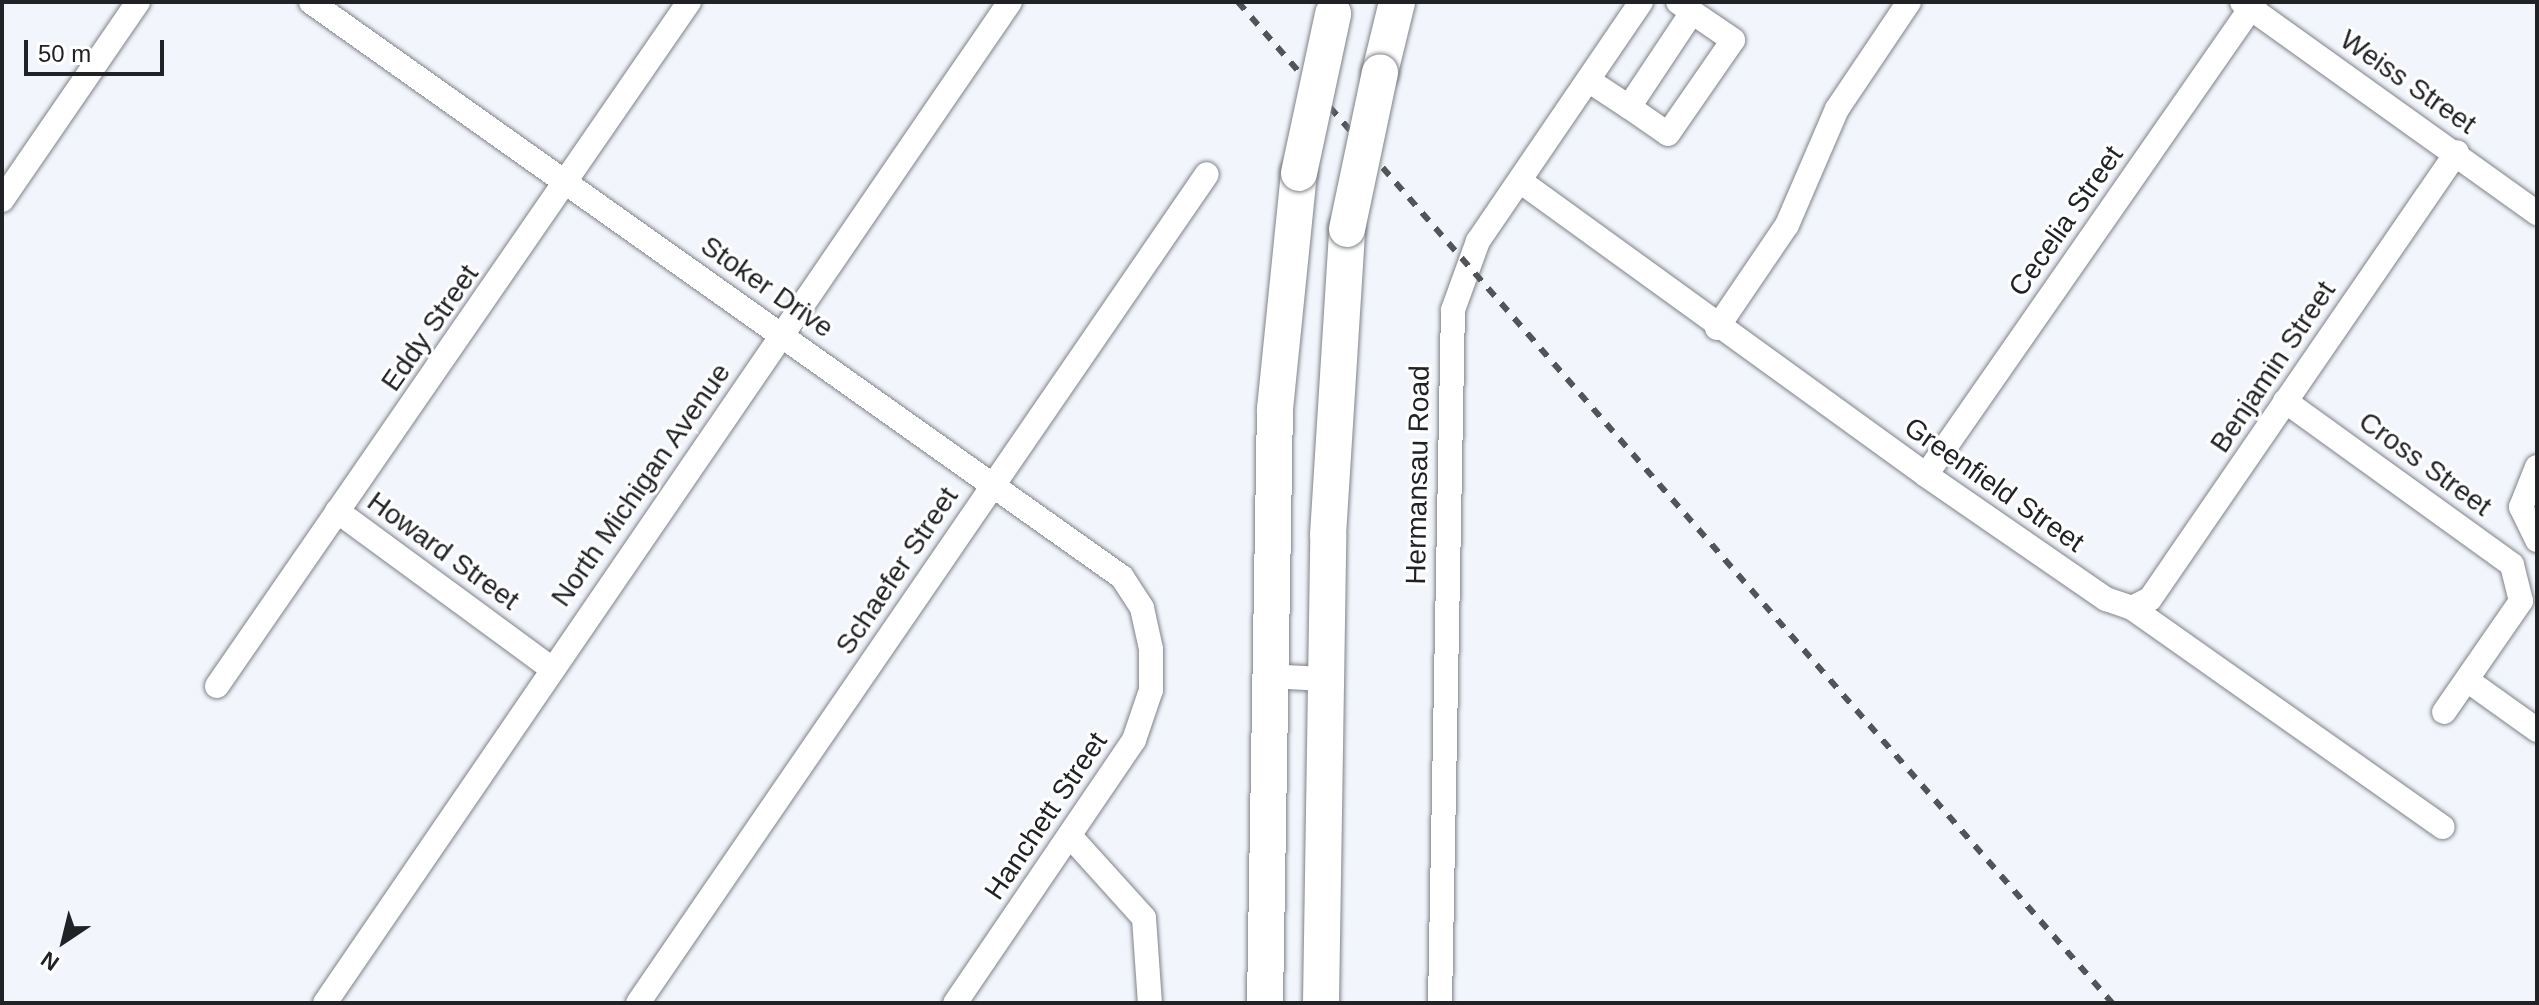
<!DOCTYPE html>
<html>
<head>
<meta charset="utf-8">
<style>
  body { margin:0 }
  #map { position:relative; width:2539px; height:1005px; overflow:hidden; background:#f2f5fc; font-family:Arial,sans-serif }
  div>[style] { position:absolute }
  .roads { filter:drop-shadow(0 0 2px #7f8288) drop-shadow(0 0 2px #7f8288) }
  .minor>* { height:24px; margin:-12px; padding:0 12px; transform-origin:12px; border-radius:12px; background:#fff }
  .highway>* { height:36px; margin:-18px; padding:0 18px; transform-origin:18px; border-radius:18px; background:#fff }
  .rail>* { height:6px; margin-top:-3px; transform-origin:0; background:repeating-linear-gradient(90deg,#525458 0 10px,transparent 0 20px) }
  .bridges { filter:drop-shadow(0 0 2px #7f8288) drop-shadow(0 0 2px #7f8288) }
  .highway-bridge>* { height:36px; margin:-18px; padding:0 18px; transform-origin:18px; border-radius:18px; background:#fff }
  span { translate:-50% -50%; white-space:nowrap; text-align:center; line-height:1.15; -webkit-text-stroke:6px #fff; paint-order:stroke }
  .street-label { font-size:28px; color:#212225 }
  .frame { position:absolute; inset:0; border:4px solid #212225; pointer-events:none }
  .north { position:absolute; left:24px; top:901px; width:80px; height:80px; -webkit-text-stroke:6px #fff; paint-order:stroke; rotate:215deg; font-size:22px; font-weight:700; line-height:32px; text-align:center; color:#212225 }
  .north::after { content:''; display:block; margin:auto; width:28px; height:36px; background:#212225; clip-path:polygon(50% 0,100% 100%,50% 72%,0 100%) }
  .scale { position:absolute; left:24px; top:40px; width:140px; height:36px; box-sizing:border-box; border:4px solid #212225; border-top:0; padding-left:10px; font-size:24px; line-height:28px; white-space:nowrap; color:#212225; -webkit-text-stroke:6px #fff; paint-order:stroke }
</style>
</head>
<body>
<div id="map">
  <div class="roads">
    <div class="minor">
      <i style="left:311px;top:2px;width:994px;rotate:35.34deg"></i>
      <i style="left:1122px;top:577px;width:37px;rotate:57deg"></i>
      <i style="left:1142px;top:608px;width:42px;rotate:77.6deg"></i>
      <i style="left:1151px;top:649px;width:41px;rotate:90deg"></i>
      <i style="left:1151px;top:690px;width:53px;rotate:108.8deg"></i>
      <i style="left:1134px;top:740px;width:318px;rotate:124.2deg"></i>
      <i style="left:2242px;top:2px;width:363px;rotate:35.6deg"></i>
      <i style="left:1588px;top:80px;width:49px;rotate:33.4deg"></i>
      <i style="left:1629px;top:107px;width:114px;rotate:-56.4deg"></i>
      <i style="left:1692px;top:12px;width:17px;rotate:-144deg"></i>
      <i style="left:1629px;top:107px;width:47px;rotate:34.7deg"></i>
      <i style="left:1668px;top:134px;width:114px;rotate:-55.3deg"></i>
      <i style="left:1733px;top:40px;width:50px;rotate:-145.7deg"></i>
      <i style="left:1520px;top:181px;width:501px;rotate:35.91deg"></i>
      <i style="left:1926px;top:475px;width:219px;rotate:34.6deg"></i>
      <i style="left:2106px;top:599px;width:28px;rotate:19deg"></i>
      <i style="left:2132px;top:608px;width:380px;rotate:35.2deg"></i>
      <i style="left:2px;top:200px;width:240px;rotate:-55.5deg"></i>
      <i style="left:1717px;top:328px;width:125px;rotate:-55.8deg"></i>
      <i style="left:1787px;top:225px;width:126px;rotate:-66.7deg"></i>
      <i style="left:1837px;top:109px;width:129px;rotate:-56.1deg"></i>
      <i style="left:2285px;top:401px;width:280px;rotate:35.8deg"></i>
      <i style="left:2512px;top:565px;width:37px;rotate:76deg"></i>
      <i style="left:2521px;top:601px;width:135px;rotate:124.7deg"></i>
      <i style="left:2537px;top:467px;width:43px;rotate:111.8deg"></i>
      <i style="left:2521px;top:507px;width:37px;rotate:64deg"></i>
      <i style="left:1926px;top:475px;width:576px;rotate:-55.18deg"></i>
      <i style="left:337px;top:511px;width:265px;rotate:36.3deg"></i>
      <i style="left:2132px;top:608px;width:20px;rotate:-27deg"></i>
      <i style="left:2150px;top:599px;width:542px;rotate:-55.52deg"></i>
      <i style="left:1268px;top:676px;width:58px;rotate:3deg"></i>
      <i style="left:2467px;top:680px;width:86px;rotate:35.5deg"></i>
      <i style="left:217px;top:686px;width:831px;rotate:-55.39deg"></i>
      <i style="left:1070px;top:836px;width:110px;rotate:47.9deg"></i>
      <i style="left:1144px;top:918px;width:85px;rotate:86deg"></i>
      <i style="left:325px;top:1003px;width:1213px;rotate:-55.62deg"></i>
      <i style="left:638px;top:1003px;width:1005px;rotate:-55.54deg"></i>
      <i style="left:1440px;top:1003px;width:693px;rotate:-88.93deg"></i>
      <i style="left:1453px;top:310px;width:73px;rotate:-70.1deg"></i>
      <i style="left:1478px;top:241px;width:289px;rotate:-55.7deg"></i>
    </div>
    <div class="highway">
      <i style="left:1380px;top:72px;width:72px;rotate:-76.3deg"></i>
      <i style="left:1265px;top:1003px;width:594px;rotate:-89.04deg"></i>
      <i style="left:1275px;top:409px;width:237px;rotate:-84.2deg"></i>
      <i style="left:1321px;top:1003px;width:468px;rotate:-89.1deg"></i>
      <i style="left:1328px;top:535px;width:307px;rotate:-86.4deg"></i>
    </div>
  </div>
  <div class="rail">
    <i style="left:1238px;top:2px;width:1329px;rotate:48.87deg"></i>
  </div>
  <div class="bridges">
    <div class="highway-bridge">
      <i style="left:1299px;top:173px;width:163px;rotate:-77.9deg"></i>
      <i style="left:1347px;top:229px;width:160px;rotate:-78.1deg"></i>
    </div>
  </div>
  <div class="street-label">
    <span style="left:2408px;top:82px;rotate:35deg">Weiss Street</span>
    <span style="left:2066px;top:221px;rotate:-55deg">Cecelia Street</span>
    <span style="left:767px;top:287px;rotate:35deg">Stoker Drive</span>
    <span style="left:430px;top:328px;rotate:-55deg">Eddy Street</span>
    <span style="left:2273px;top:367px;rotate:-56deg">Benjamin Street</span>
    <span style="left:2425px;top:464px;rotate:36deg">Cross Street</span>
    <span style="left:1418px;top:475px;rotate:-89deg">Hermansau Road</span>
    <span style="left:641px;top:485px;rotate:-55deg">North Michigan Avenue</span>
    <span style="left:1994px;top:485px;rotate:35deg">Greenfield Street</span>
    <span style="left:443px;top:551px;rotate:36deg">Howard Street</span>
    <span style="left:897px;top:571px;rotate:-56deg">Schaefer Street</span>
    <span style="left:1046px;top:816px;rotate:-56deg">Hanchett Street</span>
  </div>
  <div class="frame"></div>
  <div class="north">N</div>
  <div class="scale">50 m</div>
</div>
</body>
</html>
